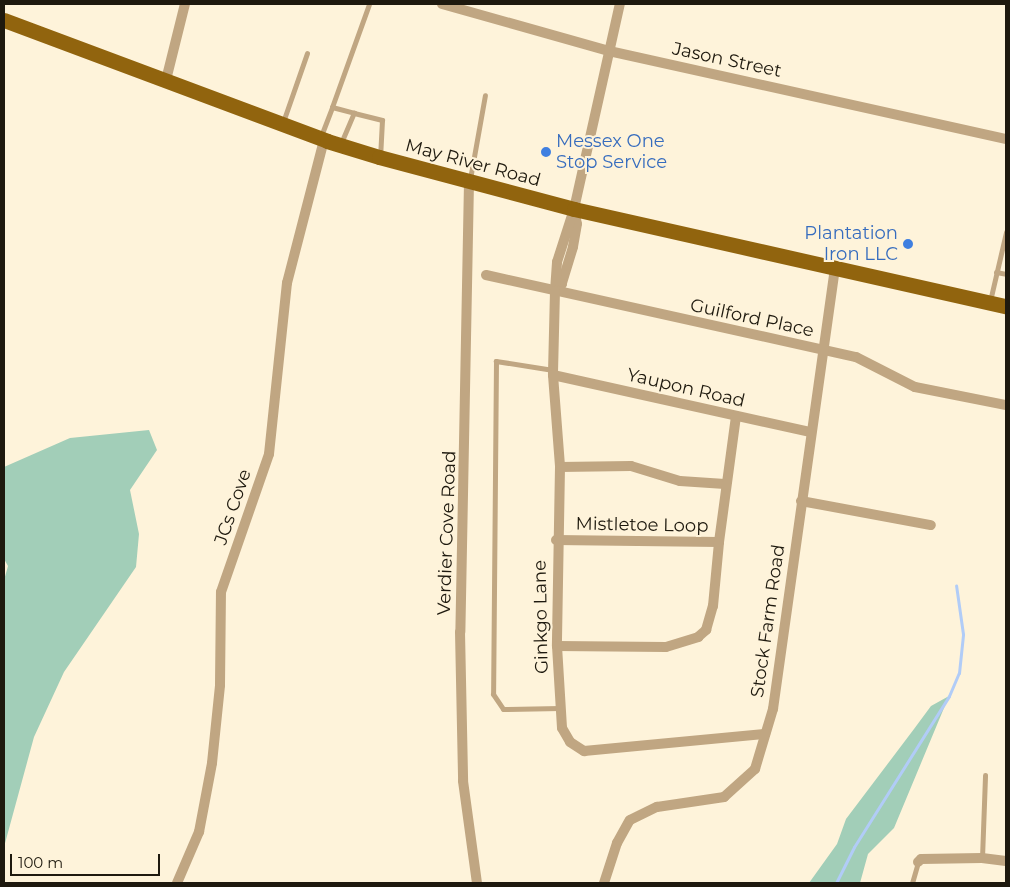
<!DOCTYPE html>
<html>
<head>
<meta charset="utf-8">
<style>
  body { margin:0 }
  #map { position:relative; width:1010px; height:887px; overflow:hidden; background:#fef3da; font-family:Montserrat,sans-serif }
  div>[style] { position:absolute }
  .green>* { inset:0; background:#a2ceb8 }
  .stream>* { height:3px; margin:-1.5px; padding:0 1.5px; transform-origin:1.5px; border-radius:1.5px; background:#b1ccf7 }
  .lane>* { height:5px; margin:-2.5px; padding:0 2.5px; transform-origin:2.5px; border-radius:2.5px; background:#c0a682 }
  .street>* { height:10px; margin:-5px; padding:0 5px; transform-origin:5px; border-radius:5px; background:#c0a682 }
  .primary>* { height:15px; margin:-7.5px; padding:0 7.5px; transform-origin:7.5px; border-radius:7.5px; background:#91640e }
  .dots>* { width:14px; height:14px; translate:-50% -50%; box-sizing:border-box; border:2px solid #fef3da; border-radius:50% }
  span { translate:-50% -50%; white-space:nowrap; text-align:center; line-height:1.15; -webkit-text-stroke:4px #fef3da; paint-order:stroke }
  .street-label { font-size:18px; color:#1e190e }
  .shop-label { font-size:18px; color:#366cbe }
  .left { translate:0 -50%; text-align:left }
  .right { translate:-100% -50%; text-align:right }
  .frame { position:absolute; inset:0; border:5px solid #1e190e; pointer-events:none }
  .scale { position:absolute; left:10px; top:854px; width:150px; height:22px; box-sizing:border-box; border:2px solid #1e190e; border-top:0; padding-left:6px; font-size:15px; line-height:18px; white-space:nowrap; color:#1e190e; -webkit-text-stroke:4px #fef3da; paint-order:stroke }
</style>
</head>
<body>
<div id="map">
  <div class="green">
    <i style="clip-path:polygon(149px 430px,157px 450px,130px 490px,139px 534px,136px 567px,64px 672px,34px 737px,4px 847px,4px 580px,8px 566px,4px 559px,4px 467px,70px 438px)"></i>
    <i style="clip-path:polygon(949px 696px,894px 828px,868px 854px,860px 883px,809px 883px,837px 844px,846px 819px,914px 729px,931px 706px)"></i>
  </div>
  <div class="stream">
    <i style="left:836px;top:883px;width:40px;rotate:-63.4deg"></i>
    <i style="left:854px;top:847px;width:178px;rotate:-57.8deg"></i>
    <i style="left:949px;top:696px;width:25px;rotate:-67deg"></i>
    <i style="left:959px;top:673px;width:39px;rotate:-84deg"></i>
    <i style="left:963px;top:634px;width:49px;rotate:-98.1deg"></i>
  </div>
  <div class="lane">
    <i style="left:332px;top:107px;width:109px;rotate:-70.2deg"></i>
    <i style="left:283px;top:122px;width:73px;rotate:-70.8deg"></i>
    <i style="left:321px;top:136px;width:31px;rotate:-69deg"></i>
    <i style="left:332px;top:107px;width:23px;rotate:15deg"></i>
    <i style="left:341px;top:143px;width:33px;rotate:-67deg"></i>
    <i style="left:354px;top:113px;width:29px;rotate:14deg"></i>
    <i style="left:382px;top:120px;width:36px;rotate:93deg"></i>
    <i style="left:470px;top:179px;width:85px;rotate:-79.9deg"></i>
    <i style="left:996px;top:272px;width:10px;rotate:11deg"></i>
    <i style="left:990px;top:301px;width:71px;rotate:-76.9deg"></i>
    <i style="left:553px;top:370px;width:58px;rotate:-171deg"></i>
    <i style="left:496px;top:361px;width:333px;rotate:90.5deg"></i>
    <i style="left:493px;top:694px;width:18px;rotate:56deg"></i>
    <i style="left:503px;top:709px;width:57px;rotate:-1deg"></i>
    <i style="left:982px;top:858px;width:83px;rotate:-87.9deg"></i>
    <i style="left:912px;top:883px;width:22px;rotate:-74deg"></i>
  </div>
  <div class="street">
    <i style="left:442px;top:4px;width:173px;rotate:15.7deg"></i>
    <i style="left:609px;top:51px;width:407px;rotate:12.5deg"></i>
    <i style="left:166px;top:80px;width:78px;rotate:-76deg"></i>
    <i style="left:469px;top:182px;width:450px;rotate:91.1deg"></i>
    <i style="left:460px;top:632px;width:149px;rotate:88.8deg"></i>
    <i style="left:463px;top:781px;width:103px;rotate:82.2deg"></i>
    <i style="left:574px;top:209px;width:15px;rotate:79deg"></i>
    <i style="left:577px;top:224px;width:23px;rotate:100deg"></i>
    <i style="left:573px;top:247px;width:39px;rotate:107deg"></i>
    <i style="left:562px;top:284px;width:10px;rotate:135deg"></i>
    <i style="left:555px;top:291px;width:29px;rotate:-86deg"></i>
    <i style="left:557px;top:262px;width:56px;rotate:-72.2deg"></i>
    <i style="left:574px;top:209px;width:210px;rotate:-77.4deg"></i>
    <i style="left:486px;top:275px;width:379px;rotate:12.5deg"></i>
    <i style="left:856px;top:357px;width:66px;rotate:27deg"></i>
    <i style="left:915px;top:387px;width:93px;rotate:11.2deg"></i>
    <i style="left:555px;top:291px;width:84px;rotate:91.4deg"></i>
    <i style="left:553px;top:375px;width:92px;rotate:85.6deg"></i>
    <i style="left:560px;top:467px;width:179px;rotate:91deg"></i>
    <i style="left:557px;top:646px;width:82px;rotate:86.5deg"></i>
    <i style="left:562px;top:728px;width:16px;rotate:60deg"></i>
    <i style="left:570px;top:742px;width:17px;rotate:33deg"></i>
    <i style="left:584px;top:751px;width:182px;rotate:-5.4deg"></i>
    <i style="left:553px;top:375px;width:264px;rotate:12.5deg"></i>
    <i style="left:560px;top:467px;width:71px;rotate:-0.8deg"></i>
    <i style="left:631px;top:466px;width:51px;rotate:17deg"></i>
    <i style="left:680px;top:481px;width:45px;rotate:3.8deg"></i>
    <i style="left:801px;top:501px;width:132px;rotate:10.5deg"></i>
    <i style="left:556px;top:540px;width:163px;rotate:0.7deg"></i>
    <i style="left:719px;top:542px;width:127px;rotate:-82.3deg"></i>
    <i style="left:557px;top:646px;width:109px;rotate:0.5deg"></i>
    <i style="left:666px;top:647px;width:34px;rotate:-17deg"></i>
    <i style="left:698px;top:637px;width:11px;rotate:-41deg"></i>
    <i style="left:706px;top:630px;width:25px;rotate:-74deg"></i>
    <i style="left:713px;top:606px;width:64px;rotate:-84.6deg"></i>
    <i style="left:918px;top:862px;width:4px;rotate:-45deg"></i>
    <i style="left:921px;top:859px;width:61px;rotate:-0.9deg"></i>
    <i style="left:982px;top:858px;width:24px;rotate:7deg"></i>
    <i style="left:177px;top:883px;width:56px;rotate:-66.7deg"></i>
    <i style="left:199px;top:832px;width:70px;rotate:-79.3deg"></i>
    <i style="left:212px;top:763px;width:78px;rotate:-84.1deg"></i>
    <i style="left:220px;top:685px;width:93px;rotate:-89.4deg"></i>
    <i style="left:221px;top:592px;width:146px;rotate:-70.8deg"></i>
    <i style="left:269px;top:454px;width:172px;rotate:-84deg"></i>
    <i style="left:287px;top:283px;width:148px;rotate:-75.5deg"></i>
    <i style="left:604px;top:883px;width:42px;rotate:-72deg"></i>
    <i style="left:617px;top:843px;width:26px;rotate:-61deg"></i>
    <i style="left:630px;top:820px;width:30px;rotate:-26deg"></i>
    <i style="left:657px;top:807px;width:68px;rotate:-8.5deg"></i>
    <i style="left:724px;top:797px;width:42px;rotate:-42.1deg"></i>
    <i style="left:755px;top:769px;width:63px;rotate:-73.3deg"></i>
    <i style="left:773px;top:709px;width:445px;rotate:-82deg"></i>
  </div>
  <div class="primary">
    <i style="left:4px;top:20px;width:345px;rotate:20.5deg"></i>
    <i style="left:327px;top:141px;width:54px;rotate:17.1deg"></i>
    <i style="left:379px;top:157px;width:202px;rotate:14.9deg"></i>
    <i style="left:574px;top:209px;width:443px;rotate:12.7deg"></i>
  </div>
  <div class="dots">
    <i style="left:546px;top:152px;background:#3f7fe0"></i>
    <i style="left:908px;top:244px;background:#3f7fe0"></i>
  </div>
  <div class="street-label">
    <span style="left:727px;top:60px;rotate:12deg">Jason Street</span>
    <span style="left:473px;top:163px;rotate:15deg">May River Road</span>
    <span style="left:752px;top:318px;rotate:12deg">Guilford Place</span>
    <span style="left:686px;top:388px;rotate:13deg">Yaupon Road</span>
    <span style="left:233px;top:507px;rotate:-71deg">JCs Cove</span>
    <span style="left:642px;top:525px;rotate:1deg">Mistletoe Loop</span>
    <span style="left:447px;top:533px;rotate:-88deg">Verdier Cove Road</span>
    <span style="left:541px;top:617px;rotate:-91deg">Ginkgo Lane</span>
    <span style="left:768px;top:621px;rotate:-82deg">Stock Farm Road</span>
  </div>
  <div class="shop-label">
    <span class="left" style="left:556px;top:152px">Messex One<br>Stop Service</span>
    <span class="right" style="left:898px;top:244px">Plantation<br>Iron LLC</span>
  </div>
  <div class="frame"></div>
  <div class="scale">100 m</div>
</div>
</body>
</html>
